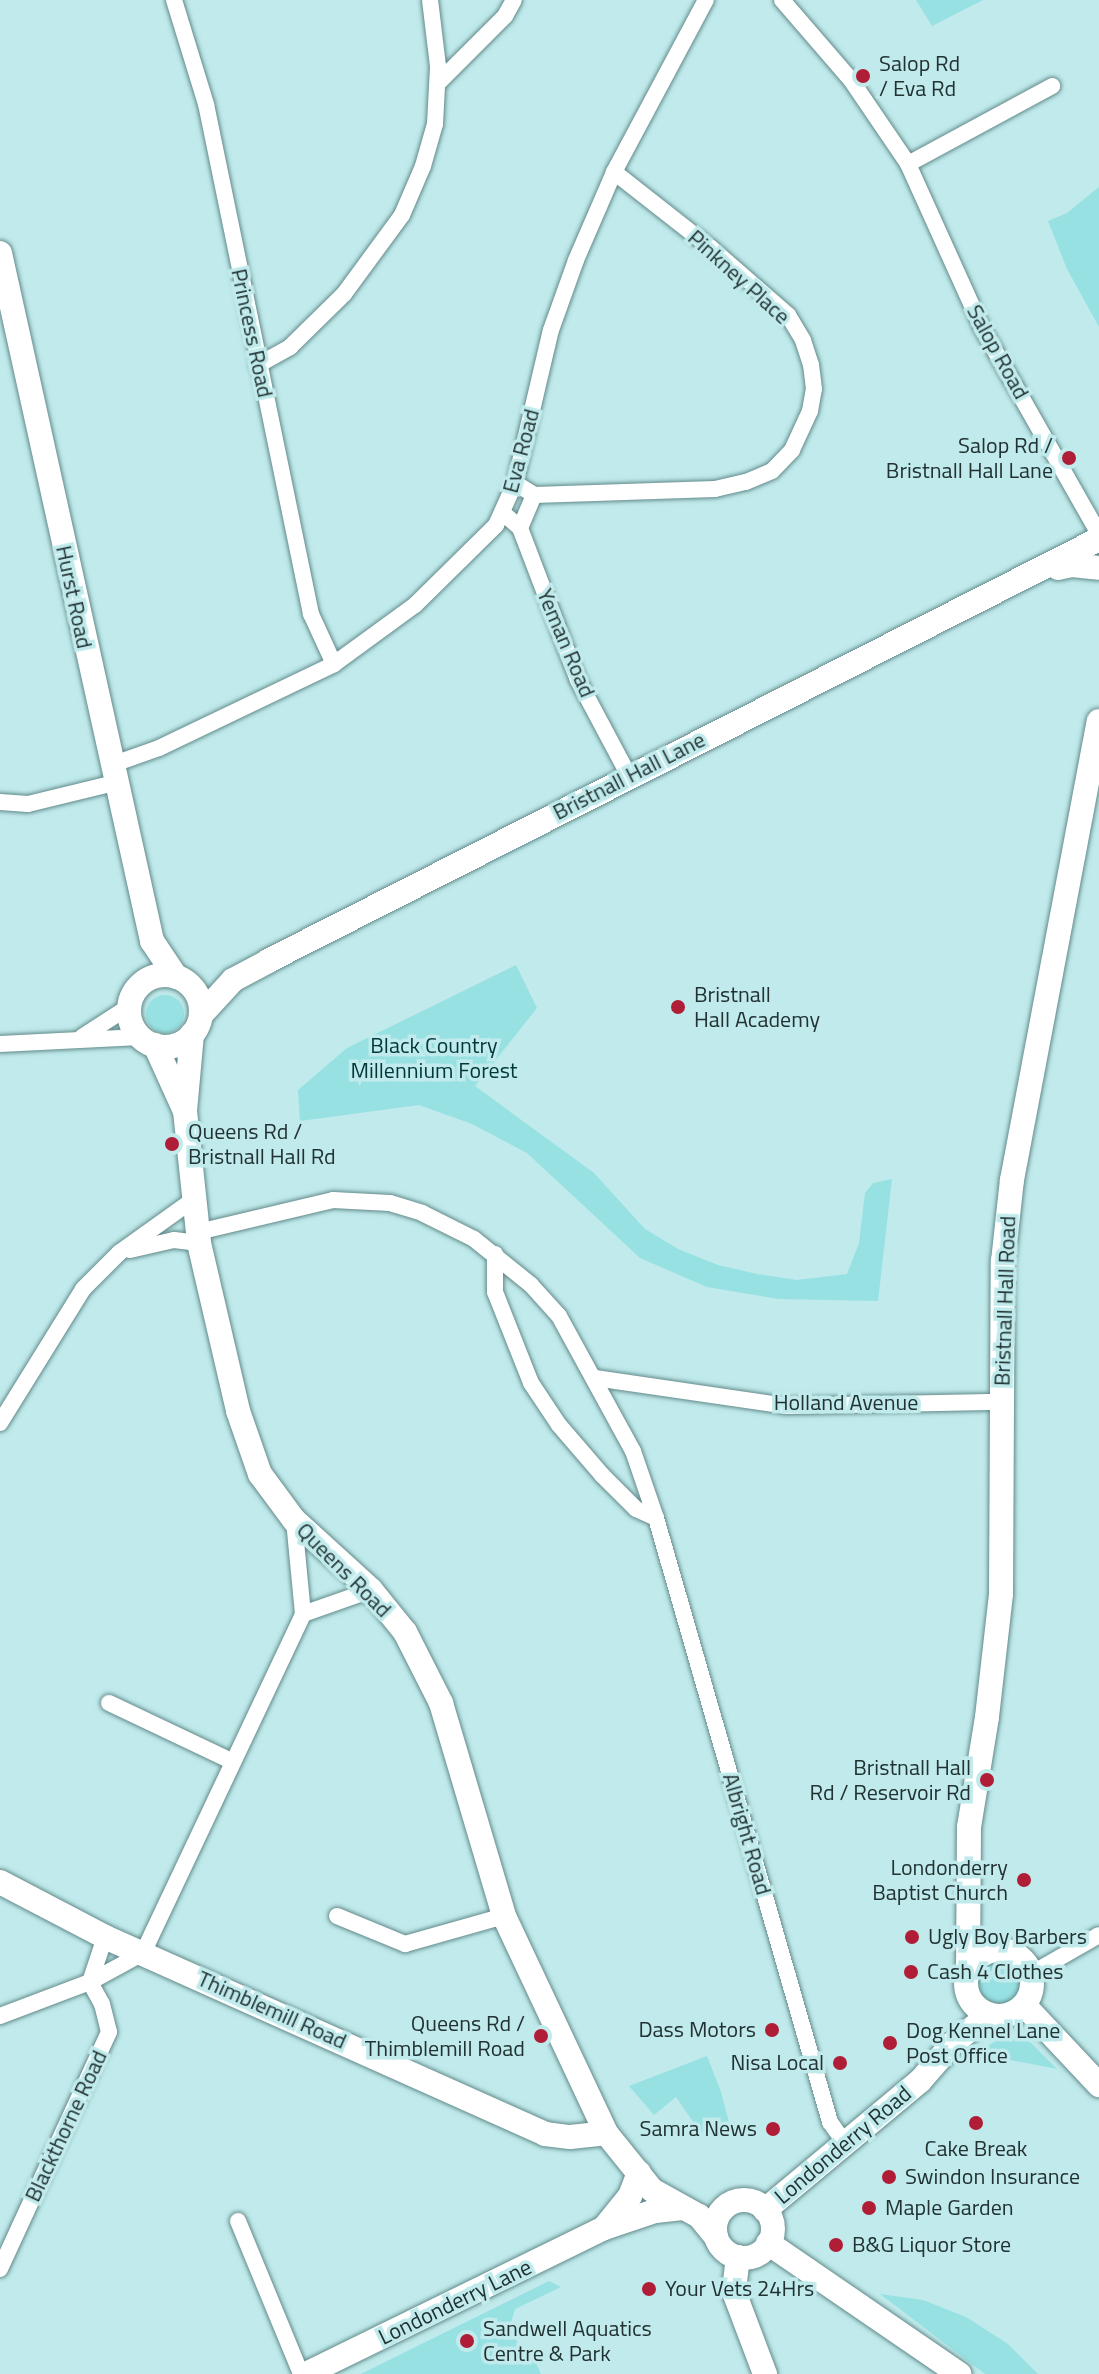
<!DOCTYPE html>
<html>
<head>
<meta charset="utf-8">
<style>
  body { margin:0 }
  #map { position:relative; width:1099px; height:2374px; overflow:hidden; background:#c0eaeb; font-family:"Titillium Web",sans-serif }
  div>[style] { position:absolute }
  .green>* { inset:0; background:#97e1e3 }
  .round { border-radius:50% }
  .roads { filter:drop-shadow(0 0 2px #638a8b) drop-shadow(0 0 2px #638a8b) }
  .street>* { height:16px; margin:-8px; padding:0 8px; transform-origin:8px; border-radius:8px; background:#fff }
  .secondary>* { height:24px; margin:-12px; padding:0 12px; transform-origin:12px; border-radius:12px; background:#fff }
  .secondary>.ring { margin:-12px; padding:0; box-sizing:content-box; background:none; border:24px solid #fff; border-radius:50% }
  .dots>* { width:22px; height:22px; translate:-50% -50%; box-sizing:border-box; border:4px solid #c0eaeb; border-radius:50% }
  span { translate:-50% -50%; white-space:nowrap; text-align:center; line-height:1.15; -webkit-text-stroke:7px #c0eaeb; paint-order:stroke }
  .poi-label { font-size:22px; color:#223233 }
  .left { translate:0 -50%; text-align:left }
  .right { translate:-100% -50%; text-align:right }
  .street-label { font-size:22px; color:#223233 }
  .park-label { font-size:22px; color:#00383a }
</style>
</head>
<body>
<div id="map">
  <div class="green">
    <i style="clip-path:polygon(916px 0,983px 0,932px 26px)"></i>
    <i style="clip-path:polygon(1099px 187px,1099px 327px,1067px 269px,1048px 221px,1067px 213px)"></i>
    <i style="clip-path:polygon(516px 965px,537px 1008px,475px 1086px,594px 1173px,645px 1229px,678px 1249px,718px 1265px,757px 1274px,797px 1280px,847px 1274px,859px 1243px,865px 1193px,873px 1183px,892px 1179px,878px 1301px,779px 1299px,707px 1287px,640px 1258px,527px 1153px,472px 1124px,419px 1105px,300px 1121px,298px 1090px,347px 1048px)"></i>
    <i class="round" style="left:146px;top:995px;width:38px;height:38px"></i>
    <i class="round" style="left:978px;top:1962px;width:44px;height:44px"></i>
    <i style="clip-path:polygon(1022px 2039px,1030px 2042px,1057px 2069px,974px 2053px,998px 2040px)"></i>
    <i style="clip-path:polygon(707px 2056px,721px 2092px,733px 2138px,702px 2135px,676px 2097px,654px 2115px,629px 2086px)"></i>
    <i style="clip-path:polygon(549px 2281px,561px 2287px,515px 2309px,510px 2326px,521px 2350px,529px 2348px,541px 2374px,361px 2374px)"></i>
    <i style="clip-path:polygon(880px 2294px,923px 2300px,966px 2317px,1008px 2344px,1038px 2374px,985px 2374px)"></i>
  </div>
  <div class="roads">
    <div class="street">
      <i style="left:174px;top:0;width:109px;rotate:72.9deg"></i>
      <i style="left:206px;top:104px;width:521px;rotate:78.37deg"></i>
      <i style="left:311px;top:614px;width:55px;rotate:65.3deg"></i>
      <i style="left:782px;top:0;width:106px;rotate:49.2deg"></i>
      <i style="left:851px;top:80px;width:102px;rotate:55.8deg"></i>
      <i style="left:908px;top:164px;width:180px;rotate:65.7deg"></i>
      <i style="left:982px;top:328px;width:237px;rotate:60.4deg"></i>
      <i style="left:438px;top:83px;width:95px;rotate:-45deg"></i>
      <i style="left:505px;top:16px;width:18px;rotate:-61deg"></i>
      <i style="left:908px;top:164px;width:164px;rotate:-28.4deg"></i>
      <i style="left:258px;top:365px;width:37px;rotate:-29deg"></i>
      <i style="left:290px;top:347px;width:76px;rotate:-44.5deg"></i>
      <i style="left:344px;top:294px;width:98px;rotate:-53.7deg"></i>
      <i style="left:402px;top:215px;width:53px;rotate:-66.8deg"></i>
      <i style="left:423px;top:166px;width:44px;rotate:-74.1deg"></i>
      <i style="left:435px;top:124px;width:58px;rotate:-87deg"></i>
      <i style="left:438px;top:66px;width:66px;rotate:-96.9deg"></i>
      <i style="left:515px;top:483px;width:22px;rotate:32deg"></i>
      <i style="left:534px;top:495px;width:181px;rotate:-1.9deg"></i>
      <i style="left:715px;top:489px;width:32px;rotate:-13deg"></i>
      <i style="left:746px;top:482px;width:28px;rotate:-23deg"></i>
      <i style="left:772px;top:471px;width:29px;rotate:-46deg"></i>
      <i style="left:792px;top:450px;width:43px;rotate:-65.2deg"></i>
      <i style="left:810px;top:411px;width:22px;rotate:-80deg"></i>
      <i style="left:814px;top:389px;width:24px;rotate:-97deg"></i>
      <i style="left:811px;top:365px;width:26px;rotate:-108deg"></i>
      <i style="left:803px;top:340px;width:29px;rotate:-121deg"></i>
      <i style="left:788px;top:315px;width:102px;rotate:-139deg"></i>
      <i style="left:711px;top:248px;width:123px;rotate:-141.9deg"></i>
      <i style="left:503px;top:513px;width:23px;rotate:41deg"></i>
      <i style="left:520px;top:528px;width:163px;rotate:69.1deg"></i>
      <i style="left:578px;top:680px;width:109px;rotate:62deg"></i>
      <i style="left:520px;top:528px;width:36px;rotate:-67deg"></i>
      <i style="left:111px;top:765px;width:51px;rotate:-19.5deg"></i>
      <i style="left:159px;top:748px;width:194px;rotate:-25.6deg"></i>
      <i style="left:334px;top:664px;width:100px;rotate:-36.1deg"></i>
      <i style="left:415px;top:605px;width:114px;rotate:-44.6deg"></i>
      <i style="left:496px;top:525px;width:46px;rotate:-65.7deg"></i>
      <i style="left:515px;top:483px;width:157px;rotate:-76.8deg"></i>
      <i style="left:551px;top:330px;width:74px;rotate:-70.3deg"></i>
      <i style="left:576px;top:260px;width:96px;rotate:-66.6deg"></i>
      <i style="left:614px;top:172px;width:195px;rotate:-61.9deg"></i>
      <i style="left:0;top:802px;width:28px;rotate:4deg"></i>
      <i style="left:28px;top:804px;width:89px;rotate:-13.7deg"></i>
      <i style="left:82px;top:1037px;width:57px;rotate:-32.9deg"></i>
      <i style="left:0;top:1044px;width:140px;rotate:-2.9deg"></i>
      <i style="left:198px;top:1232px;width:139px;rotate:-13.3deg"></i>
      <i style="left:333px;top:1200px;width:57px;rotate:3deg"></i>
      <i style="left:390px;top:1203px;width:34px;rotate:17deg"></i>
      <i style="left:422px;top:1213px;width:58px;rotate:26.6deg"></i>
      <i style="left:474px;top:1239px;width:73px;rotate:38.9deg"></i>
      <i style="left:531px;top:1285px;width:42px;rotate:47.9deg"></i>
      <i style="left:559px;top:1316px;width:154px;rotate:61.3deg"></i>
      <i style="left:633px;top:1451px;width:71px;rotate:71.1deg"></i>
      <i style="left:656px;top:1518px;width:629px;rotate:73.93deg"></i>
      <i style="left:830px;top:2122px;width:28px;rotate:55deg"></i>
      <i style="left:130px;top:1250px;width:45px;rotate:-12.8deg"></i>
      <i style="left:174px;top:1240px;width:25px;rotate:7deg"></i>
      <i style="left:495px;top:1254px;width:38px;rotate:90deg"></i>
      <i style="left:495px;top:1292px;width:98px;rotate:68.4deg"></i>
      <i style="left:531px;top:1383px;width:50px;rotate:56.3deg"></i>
      <i style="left:559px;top:1425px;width:66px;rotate:49.3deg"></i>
      <i style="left:602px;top:1475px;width:48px;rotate:45deg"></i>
      <i style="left:636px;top:1509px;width:22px;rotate:24deg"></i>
      <i style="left:595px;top:1378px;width:193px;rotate:8.3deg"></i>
      <i style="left:786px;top:1406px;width:216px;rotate:-1.1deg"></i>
      <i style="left:0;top:1423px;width:158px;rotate:-58.2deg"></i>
      <i style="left:83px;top:1289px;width:52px;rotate:-45deg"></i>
      <i style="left:120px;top:1252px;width:90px;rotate:-35.5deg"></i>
      <i style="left:303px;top:1614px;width:72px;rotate:-19.4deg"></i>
      <i style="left:109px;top:1703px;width:135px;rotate:25.4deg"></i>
      <i style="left:337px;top:1916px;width:74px;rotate:22.4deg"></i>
      <i style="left:405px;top:1944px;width:103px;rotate:-15.8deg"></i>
      <i style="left:1031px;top:1974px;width:78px;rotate:-29.8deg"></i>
      <i style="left:0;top:2016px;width:96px;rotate:-20.7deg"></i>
      <i style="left:90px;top:1982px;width:60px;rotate:-28.7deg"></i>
      <i style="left:143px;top:1953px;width:375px;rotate:-64.7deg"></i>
      <i style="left:303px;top:1614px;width:94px;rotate:-95.5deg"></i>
      <i style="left:238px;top:2221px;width:165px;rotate:67.6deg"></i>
      <i style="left:0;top:2269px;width:261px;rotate:-65.3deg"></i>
      <i style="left:109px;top:2032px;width:29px;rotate:-104deg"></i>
      <i style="left:102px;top:2004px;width:25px;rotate:-119deg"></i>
      <i style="left:90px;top:1982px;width:47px;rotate:-71.6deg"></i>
    </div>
    <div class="secondary">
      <i style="left:0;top:253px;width:705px;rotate:77.54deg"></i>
      <i style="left:152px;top:941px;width:43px;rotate:56.3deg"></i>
      <i style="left:1058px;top:568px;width:14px;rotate:-12deg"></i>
      <i style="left:1072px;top:565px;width:27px;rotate:6deg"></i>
      <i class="ring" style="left:129px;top:975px;width:48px;height:48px"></i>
      <i style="left:201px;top:1015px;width:47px;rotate:-47.6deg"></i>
      <i style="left:233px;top:980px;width:40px;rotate:-28deg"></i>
      <i style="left:268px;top:961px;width:932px;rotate:-26.92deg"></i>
      <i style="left:192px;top:1034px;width:77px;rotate:95.2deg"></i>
      <i style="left:185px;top:1111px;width:133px;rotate:83.9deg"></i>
      <i style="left:199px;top:1243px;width:172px;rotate:76.9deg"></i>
      <i style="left:238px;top:1411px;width:67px;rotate:70.8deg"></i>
      <i style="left:260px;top:1474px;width:57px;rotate:53.5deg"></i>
      <i style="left:294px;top:1520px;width:104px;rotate:42.3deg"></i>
      <i style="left:371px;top:1590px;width:54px;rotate:51deg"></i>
      <i style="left:405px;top:1632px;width:80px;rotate:63.1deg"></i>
      <i style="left:441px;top:1703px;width:222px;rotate:73.5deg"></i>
      <i style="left:504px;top:1916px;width:240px;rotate:64.8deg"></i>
      <i style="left:606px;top:2133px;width:73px;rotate:51.1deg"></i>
      <i style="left:652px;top:2190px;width:54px;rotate:29deg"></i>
      <i style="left:699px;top:2216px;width:27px;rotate:51deg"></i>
      <i style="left:155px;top:1045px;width:70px;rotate:65.6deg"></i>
      <i style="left:0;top:1882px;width:119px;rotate:27.6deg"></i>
      <i style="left:105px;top:1937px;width:482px;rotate:24.1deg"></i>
      <i style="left:545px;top:2134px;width:25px;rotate:7deg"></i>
      <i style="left:570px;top:2137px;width:36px;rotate:-6deg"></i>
      <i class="ring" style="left:966px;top:1950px;width:42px;height:42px"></i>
      <i style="left:968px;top:1971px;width:144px;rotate:-89.6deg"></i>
      <i style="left:969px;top:1827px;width:111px;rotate:-80.7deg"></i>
      <i style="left:987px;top:1717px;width:124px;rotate:-83.5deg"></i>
      <i style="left:1001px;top:1594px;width:333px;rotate:-89.7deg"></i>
      <i style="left:1003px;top:1261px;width:81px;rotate:-83.7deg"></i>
      <i style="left:1012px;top:1180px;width:467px;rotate:-79.3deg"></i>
      <i style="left:1024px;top:2005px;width:110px;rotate:46.8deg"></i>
      <i class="ring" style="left:715px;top:2200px;width:34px;height:34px"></i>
      <i style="left:765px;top:2210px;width:202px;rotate:-39.8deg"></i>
      <i style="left:920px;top:2081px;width:50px;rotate:-49deg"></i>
      <i style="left:953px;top:2043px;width:46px;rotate:-37.9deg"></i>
      <i style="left:604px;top:2228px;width:41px;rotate:-50.9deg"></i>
      <i style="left:630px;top:2196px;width:25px;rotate:-69deg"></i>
      <i style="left:768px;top:2243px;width:232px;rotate:34.4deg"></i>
      <i style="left:738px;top:2257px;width:35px;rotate:97deg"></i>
      <i style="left:734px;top:2292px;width:88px;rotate:69.3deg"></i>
      <i style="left:306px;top:2374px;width:332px;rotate:-26.1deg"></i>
      <i style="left:604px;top:2228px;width:54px;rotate:-18.4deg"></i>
      <i style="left:655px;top:2211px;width:28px;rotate:-6deg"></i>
    </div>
  </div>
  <div class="dots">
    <i style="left:863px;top:76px;background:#b01d37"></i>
    <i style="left:1069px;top:458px;background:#b01d37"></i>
    <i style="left:678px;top:1007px;background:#b01d37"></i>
    <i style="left:172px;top:1144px;background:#b01d37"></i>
    <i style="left:987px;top:1780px;background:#b01d37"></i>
    <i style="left:1024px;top:1880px;background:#b01d37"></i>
    <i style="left:912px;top:1937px;background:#b01d37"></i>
    <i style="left:911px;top:1972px;background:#b01d37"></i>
    <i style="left:772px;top:2030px;background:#b01d37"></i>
    <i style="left:541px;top:2036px;background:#b01d37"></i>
    <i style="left:890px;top:2043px;background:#b01d37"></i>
    <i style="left:840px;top:2063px;background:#b01d37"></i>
    <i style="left:976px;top:2123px;background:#b01d37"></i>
    <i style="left:773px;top:2129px;background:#b01d37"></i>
    <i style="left:889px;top:2177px;background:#b01d37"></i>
    <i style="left:869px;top:2208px;background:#b01d37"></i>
    <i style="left:836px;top:2245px;background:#b01d37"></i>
    <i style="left:649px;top:2289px;background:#b01d37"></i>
    <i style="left:467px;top:2341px;background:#b01d37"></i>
  </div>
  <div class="poi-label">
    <span class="left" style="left:879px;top:76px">Salop Rd<br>/ Eva Rd</span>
    <span class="right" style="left:1053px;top:458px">Salop Rd /<br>Bristnall Hall Lane</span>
    <span class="left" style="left:694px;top:1007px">Bristnall<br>Hall Academy</span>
    <span class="left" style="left:188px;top:1144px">Queens Rd /<br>Bristnall Hall Rd</span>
    <span class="right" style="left:971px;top:1780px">Bristnall Hall<br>Rd / Reservoir Rd</span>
    <span class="right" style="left:1008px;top:1880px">Londonderry<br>Baptist Church</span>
    <span class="left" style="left:928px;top:1937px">Ugly Boy Barbers</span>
    <span class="left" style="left:927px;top:1972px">Cash 4 Clothes</span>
    <span class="right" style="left:525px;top:2036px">Queens Rd /<br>Thimblemill Road</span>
    <span class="right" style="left:756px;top:2030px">Dass Motors</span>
    <span class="left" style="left:906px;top:2043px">Dog Kennel Lane<br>Post Office</span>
    <span class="right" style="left:824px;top:2063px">Nisa Local</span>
    <span class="right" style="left:757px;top:2129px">Samra News</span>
    <span style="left:976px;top:2149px">Cake Break</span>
    <span class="left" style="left:905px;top:2177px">Swindon Insurance</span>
    <span class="left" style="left:885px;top:2208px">Maple Garden</span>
    <span class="left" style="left:852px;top:2245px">B&amp;G Liquor Store</span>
    <span class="left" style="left:665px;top:2289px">Your Vets 24Hrs</span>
    <span class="left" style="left:483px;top:2341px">Sandwell Aquatics<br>Centre &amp; Park</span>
  </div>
  <div class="street-label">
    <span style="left:739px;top:277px;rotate:42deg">Pinkney Place</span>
    <span style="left:252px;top:333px;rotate:78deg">Princess Road</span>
    <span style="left:998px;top:352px;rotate:61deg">Salop Road</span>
    <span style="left:521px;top:451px;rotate:-75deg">Eva Road</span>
    <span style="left:74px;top:597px;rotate:78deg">Hurst Road</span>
    <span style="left:566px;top:643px;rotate:67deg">Yeman Road</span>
    <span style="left:629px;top:776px;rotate:-27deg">Bristnall Hall Lane</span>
    <span style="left:1005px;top:1301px;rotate:-88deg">Bristnall Hall Road</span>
    <span style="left:846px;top:1403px">Holland Avenue</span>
    <span style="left:344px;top:1570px;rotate:45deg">Queens Road</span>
    <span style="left:747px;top:1834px;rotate:74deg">Albright Road</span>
    <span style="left:272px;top:2010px;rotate:24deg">Thimblemill Road</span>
    <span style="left:66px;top:2126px;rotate:-65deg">Blackthorne Road</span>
    <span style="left:843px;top:2145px;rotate:-40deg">Londonderry Road</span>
    <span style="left:455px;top:2302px;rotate:-26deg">Londonderry Lane</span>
  </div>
  <div class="park-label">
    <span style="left:434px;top:1058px">Black Country<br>Millennium Forest</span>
  </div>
</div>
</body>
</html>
